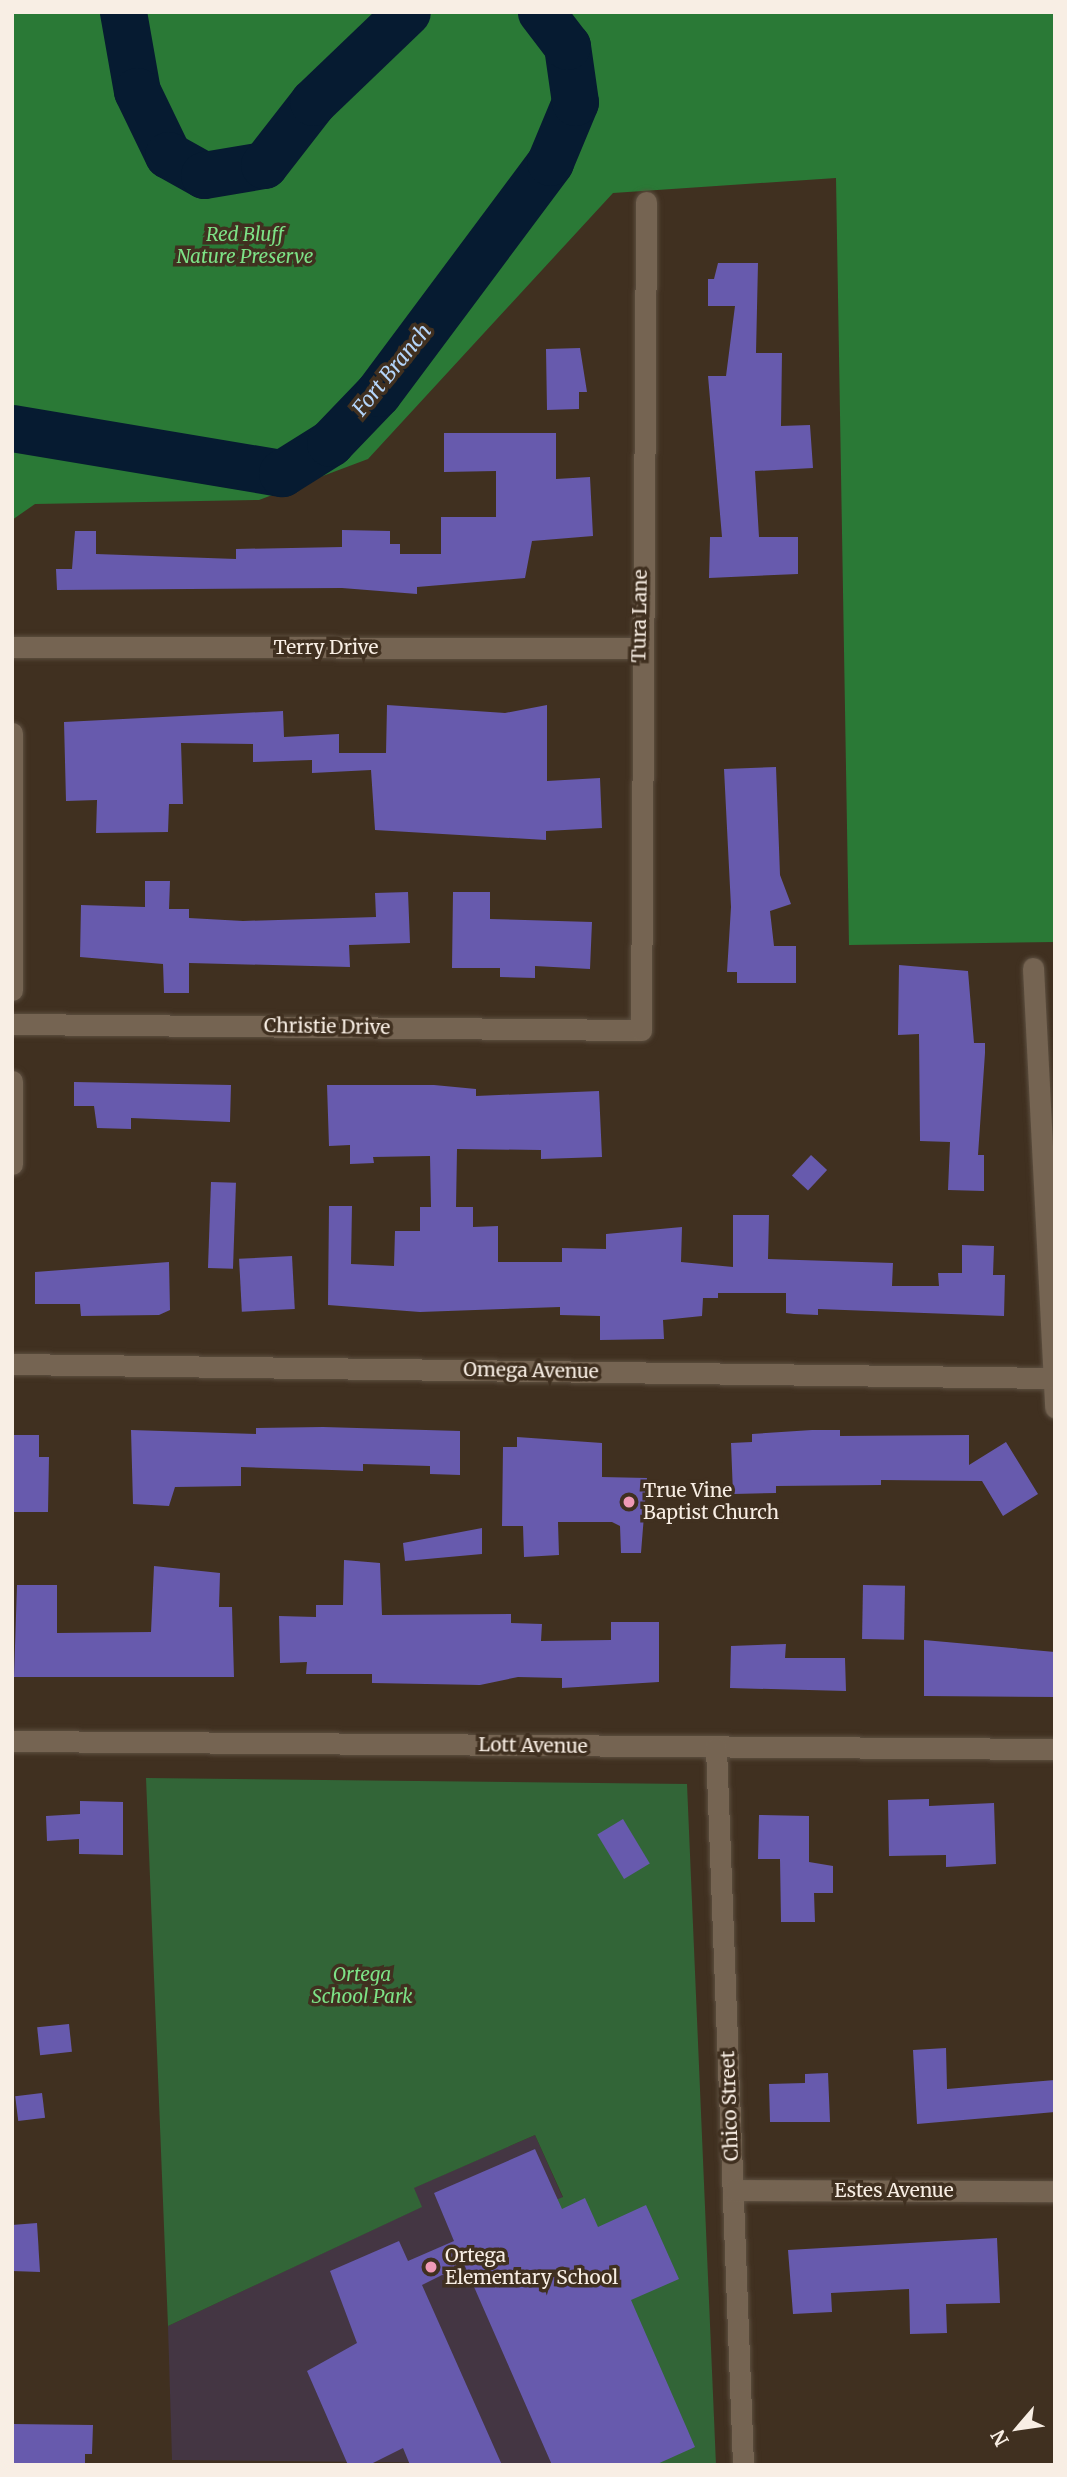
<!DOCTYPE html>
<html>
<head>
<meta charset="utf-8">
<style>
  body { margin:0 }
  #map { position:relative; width:1067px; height:2477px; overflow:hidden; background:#403020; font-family:Merriweather,serif }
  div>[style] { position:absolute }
  .education>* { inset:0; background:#443643 }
  .green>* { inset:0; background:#326537 }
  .forest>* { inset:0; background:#2a7936 }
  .river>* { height:47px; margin:-23.5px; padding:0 23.5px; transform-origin:23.5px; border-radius:23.5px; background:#061b31 }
  .building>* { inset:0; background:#675aad; transform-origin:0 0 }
  .roads { filter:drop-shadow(0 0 2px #5d5041) drop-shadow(0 0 2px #5d5041) }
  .street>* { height:21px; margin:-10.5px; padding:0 10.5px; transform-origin:10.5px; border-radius:10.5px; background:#756452 }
  .dots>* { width:19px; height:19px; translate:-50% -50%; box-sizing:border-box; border:4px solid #403020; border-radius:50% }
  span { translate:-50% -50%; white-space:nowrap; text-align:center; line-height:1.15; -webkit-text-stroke:7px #403020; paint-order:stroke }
  .park-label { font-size:19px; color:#7de286; font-style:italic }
  .street-label { font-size:19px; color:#f8eee4 }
  .poi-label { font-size:19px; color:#f8eee4 }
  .left { translate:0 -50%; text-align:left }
  .water-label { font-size:21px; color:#b4d5fa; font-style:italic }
  .frame { position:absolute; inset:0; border:14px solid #f8eee4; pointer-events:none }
  .north { position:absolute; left:983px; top:2393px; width:70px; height:70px; -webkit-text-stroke:5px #403020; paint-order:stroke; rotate:241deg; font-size:19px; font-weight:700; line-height:28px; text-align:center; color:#f8eee4 }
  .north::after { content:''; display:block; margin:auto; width:24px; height:32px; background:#f8eee4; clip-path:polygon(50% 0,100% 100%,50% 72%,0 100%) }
</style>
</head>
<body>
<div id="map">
  <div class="education">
    <i style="clip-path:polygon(535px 2135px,563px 2198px,542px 2206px,655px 2465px,172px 2460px,168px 2326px,421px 2207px,413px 2188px)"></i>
  </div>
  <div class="green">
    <i style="clip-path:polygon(146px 1778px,687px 1784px,716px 2465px,655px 2465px,541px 2206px,563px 2197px,535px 2135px,414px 2188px,422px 2207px,168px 2326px)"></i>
  </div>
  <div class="forest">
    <i style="clip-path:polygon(12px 12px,1055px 12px,1055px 942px,849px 945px,836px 178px,613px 193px,368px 459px,259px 500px,35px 504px,12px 520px)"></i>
  </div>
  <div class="river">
    <i style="left:123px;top:12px;width:80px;rotate:80deg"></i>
    <i style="left:137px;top:91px;width:71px;rotate:64.2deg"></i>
    <i style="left:168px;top:155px;width:41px;rotate:29.1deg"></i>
    <i style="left:204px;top:175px;width:61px;rotate:-9.5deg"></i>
    <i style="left:264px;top:165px;width:80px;rotate:-52.1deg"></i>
    <i style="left:313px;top:102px;width:130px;rotate:-43.8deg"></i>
    <i style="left:12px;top:428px;width:274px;rotate:9.5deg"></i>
    <i style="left:282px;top:473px;width:57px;rotate:-32deg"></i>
    <i style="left:330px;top:443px;width:69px;rotate:-46.2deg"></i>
    <i style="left:378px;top:393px;width:288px;rotate:-53.3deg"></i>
    <i style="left:550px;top:162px;width:65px;rotate:-67.4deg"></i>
    <i style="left:575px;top:102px;width:57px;rotate:-98.1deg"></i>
    <i style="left:567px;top:46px;width:43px;rotate:-127.4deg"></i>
  </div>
  <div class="building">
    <i style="clip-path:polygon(718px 263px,758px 263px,756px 353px,782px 353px,781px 426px,810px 425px,813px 468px,755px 471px,759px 537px,798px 537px,798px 574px,709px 578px,710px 537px,722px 537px,708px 376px,726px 376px,735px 306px,708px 306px,708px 279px,714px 279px)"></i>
    <i style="clip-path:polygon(580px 348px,587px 392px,579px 392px,579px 409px,547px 410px,546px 349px)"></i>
    <i style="clip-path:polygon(444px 433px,556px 433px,556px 479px,590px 477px,593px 536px,532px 541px,525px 578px,417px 587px,417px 594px,342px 588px,57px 590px,56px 569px,72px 569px,75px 531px,96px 531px,96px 554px,236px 559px,236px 549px,342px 547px,342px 530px,390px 531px,390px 544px,400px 544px,400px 554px,441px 554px,441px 517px,496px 517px,496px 471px,444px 472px)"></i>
    <i style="clip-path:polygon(387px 705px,505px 713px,547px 705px,547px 781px,600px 778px,602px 828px,546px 831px,546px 840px,375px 830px,371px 770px,312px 773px,312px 760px,253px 762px,253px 744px,181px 743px,183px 804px,169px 804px,168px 832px,96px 833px,97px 800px,66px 801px,64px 722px,283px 711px,284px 737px,339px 734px,339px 753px,386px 753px)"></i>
    <i style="clip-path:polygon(776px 767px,780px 875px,791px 904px,770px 911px,774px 946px,796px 946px,796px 983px,737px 983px,737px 972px,727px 972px,731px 907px,724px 769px)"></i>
    <i style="clip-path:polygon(145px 881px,170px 881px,169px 909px,189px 909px,189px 918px,243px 921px,376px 917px,375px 893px,408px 892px,410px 943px,349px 945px,350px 967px,189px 963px,189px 993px,164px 993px,163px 964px,80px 957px,81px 905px,145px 907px)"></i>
    <i style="clip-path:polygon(453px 892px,490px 892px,490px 919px,592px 922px,590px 969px,535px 966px,535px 978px,500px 977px,500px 968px,452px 968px)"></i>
    <i style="clip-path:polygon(899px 965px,968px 971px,974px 1043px,985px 1043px,985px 1053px,978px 1155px,984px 1155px,984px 1191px,948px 1190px,950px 1142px,920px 1141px,919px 1034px,898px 1035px)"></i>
    <i style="clip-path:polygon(74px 1082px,231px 1085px,230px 1122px,131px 1118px,131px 1129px,97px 1128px,94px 1106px,74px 1106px)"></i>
    <i style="clip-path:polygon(327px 1085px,434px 1085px,476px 1089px,476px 1096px,599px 1091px,602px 1157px,541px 1159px,541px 1150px,457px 1149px,456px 1207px,473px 1207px,473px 1227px,498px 1226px,498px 1262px,562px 1262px,562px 1248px,606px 1249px,606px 1234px,682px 1227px,681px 1262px,733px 1267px,733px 1215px,769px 1215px,768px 1259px,893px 1263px,892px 1286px,939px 1286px,938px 1273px,962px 1273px,962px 1245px,994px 1246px,993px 1275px,1005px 1275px,1004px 1316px,818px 1309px,818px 1315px,794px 1314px,786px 1313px,786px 1293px,718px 1293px,718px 1298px,703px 1298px,702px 1316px,663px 1320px,664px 1339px,600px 1340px,600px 1316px,560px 1315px,560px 1307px,420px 1312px,328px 1305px,329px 1206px,352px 1206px,351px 1264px,394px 1266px,395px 1231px,420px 1231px,420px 1207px,431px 1207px,430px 1156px,373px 1157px,374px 1163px,350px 1164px,350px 1145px,329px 1146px)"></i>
    <i style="left:811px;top:1155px;width:22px;height:28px;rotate:43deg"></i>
    <i style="left:211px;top:1182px;width:25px;height:86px;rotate:2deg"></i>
    <i style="left:292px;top:1256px;width:53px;height:53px;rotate:87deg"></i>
    <i style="clip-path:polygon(169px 1262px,170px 1310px,159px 1315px,81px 1316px,80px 1304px,35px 1304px,35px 1272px)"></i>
    <i style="clip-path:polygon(323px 1427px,460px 1431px,460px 1475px,430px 1474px,430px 1466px,363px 1464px,363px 1471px,241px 1467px,241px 1486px,175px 1487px,169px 1506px,133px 1504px,131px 1430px,256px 1434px,256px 1428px)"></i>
    <i style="clip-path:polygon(812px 1430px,840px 1430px,840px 1436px,969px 1435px,969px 1465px,1006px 1442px,1038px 1494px,1003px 1516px,982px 1481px,881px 1480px,881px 1485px,776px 1486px,776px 1493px,733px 1494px,731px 1443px,752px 1442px,752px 1434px)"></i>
    <i style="clip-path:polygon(12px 1435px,39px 1435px,39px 1457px,49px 1457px,48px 1512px,12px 1512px)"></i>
    <i style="clip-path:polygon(517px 1437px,602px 1443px,602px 1477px,647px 1478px,641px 1553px,621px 1553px,620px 1526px,612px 1522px,558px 1522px,559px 1555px,524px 1557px,523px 1526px,502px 1526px,503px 1447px,517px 1447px)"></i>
    <i style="clip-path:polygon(482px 1528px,482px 1554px,405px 1561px,403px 1543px)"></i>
    <i style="clip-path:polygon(344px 1560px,380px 1563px,382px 1615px,511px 1614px,511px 1623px,542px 1624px,541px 1641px,611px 1640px,611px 1622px,659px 1622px,659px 1682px,562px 1688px,562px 1678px,518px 1677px,480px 1685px,372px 1683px,372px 1674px,306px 1674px,307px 1662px,280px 1663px,279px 1616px,316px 1617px,316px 1605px,343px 1605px)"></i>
    <i style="clip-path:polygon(154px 1566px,220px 1573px,219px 1607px,232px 1607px,234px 1677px,14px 1677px,17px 1585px,57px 1585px,57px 1633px,151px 1632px)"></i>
    <i style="left:863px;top:1585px;width:42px;height:54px;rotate:1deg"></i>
    <i style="clip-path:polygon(924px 1640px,1055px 1652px,1055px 1697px,924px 1696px)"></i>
    <i style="clip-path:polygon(786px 1644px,785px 1658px,845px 1658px,846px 1691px,730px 1688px,731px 1646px)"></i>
    <i style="clip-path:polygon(929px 1799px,929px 1806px,994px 1803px,996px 1864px,946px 1867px,946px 1855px,889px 1856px,888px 1800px)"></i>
    <i style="clip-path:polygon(80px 1801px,123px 1802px,123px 1855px,79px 1854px,79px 1839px,47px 1841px,46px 1816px,80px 1814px)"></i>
    <i style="clip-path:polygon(759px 1815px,809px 1816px,809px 1862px,833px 1866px,833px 1893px,814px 1893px,815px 1922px,781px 1922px,780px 1859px,758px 1859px)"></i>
    <i style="left:623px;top:1819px;width:52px;height:30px;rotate:59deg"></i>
    <i style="left:69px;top:2024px;width:28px;height:32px;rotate:84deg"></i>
    <i style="clip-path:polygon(946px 2048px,947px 2089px,1055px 2080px,1055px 2112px,917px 2124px,913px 2050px)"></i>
    <i style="clip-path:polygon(828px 2073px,830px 2122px,770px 2122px,769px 2084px,805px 2083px,805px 2074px)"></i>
    <i style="left:42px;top:2093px;width:25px;height:27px;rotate:83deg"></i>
    <i style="clip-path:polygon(535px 2149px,562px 2209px,585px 2198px,598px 2227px,646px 2205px,679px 2279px,631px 2300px,695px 2447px,655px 2465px,552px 2465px,464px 2264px,422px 2285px,502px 2465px,410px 2465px,403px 2448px,369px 2465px,348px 2465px,307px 2371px,357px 2343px,330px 2271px,399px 2241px,408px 2261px,454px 2241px,434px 2193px)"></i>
    <i style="clip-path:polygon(37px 2223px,40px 2272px,12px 2271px,12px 2225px)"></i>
    <i style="clip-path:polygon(997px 2238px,1000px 2303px,946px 2304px,947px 2333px,910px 2334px,909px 2289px,831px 2293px,832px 2312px,793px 2314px,788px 2250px)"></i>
    <i style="clip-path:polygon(12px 2424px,93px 2425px,92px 2454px,85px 2454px,85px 2464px,12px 2463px)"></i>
  </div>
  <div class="roads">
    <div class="street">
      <i style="left:12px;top:647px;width:628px;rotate:0.09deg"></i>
      <i style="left:12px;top:733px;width:257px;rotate:90deg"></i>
      <i style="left:1033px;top:968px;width:440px;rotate:87.1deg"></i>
      <i style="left:12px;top:1024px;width:629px;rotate:0.55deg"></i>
      <i style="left:641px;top:1030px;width:828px;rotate:-89.65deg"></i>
      <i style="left:12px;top:1081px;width:83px;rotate:90deg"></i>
      <i style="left:12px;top:1364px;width:1038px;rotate:0.77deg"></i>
      <i style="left:12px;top:1741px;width:1043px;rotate:0.44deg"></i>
      <i style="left:716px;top:1748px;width:718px;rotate:87.84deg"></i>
      <i style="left:733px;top:2190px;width:322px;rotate:0.2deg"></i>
    </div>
  </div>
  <div class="dots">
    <i style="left:629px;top:1502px;background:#f09ab7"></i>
    <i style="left:431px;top:2267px;background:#f09ab7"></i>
  </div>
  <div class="park-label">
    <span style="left:245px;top:246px">Red Bluff<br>Nature Preserve</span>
    <span style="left:362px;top:1986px">Ortega<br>School Park</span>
  </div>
  <div class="street-label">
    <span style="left:640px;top:616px;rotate:-89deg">Tura Lane</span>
    <span style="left:326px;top:648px">Terry Drive</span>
    <span style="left:327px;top:1027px;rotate:1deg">Christie Drive</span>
    <span style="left:531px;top:1371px;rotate:1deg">Omega Avenue</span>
    <span style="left:533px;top:1746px;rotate:1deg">Lott Avenue</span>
    <span style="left:730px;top:2106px;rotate:-92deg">Chico Street</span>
    <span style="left:894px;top:2191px">Estes Avenue</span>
  </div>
  <div class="poi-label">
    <span class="left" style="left:643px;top:1502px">True Vine<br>Baptist Church</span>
    <span class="left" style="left:445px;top:2267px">Ortega<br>Elementary School</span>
  </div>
  <div class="water-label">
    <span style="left:392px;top:370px;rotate:-51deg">Fort Branch</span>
  </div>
  <div class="frame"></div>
  <div class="north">N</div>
</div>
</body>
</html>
